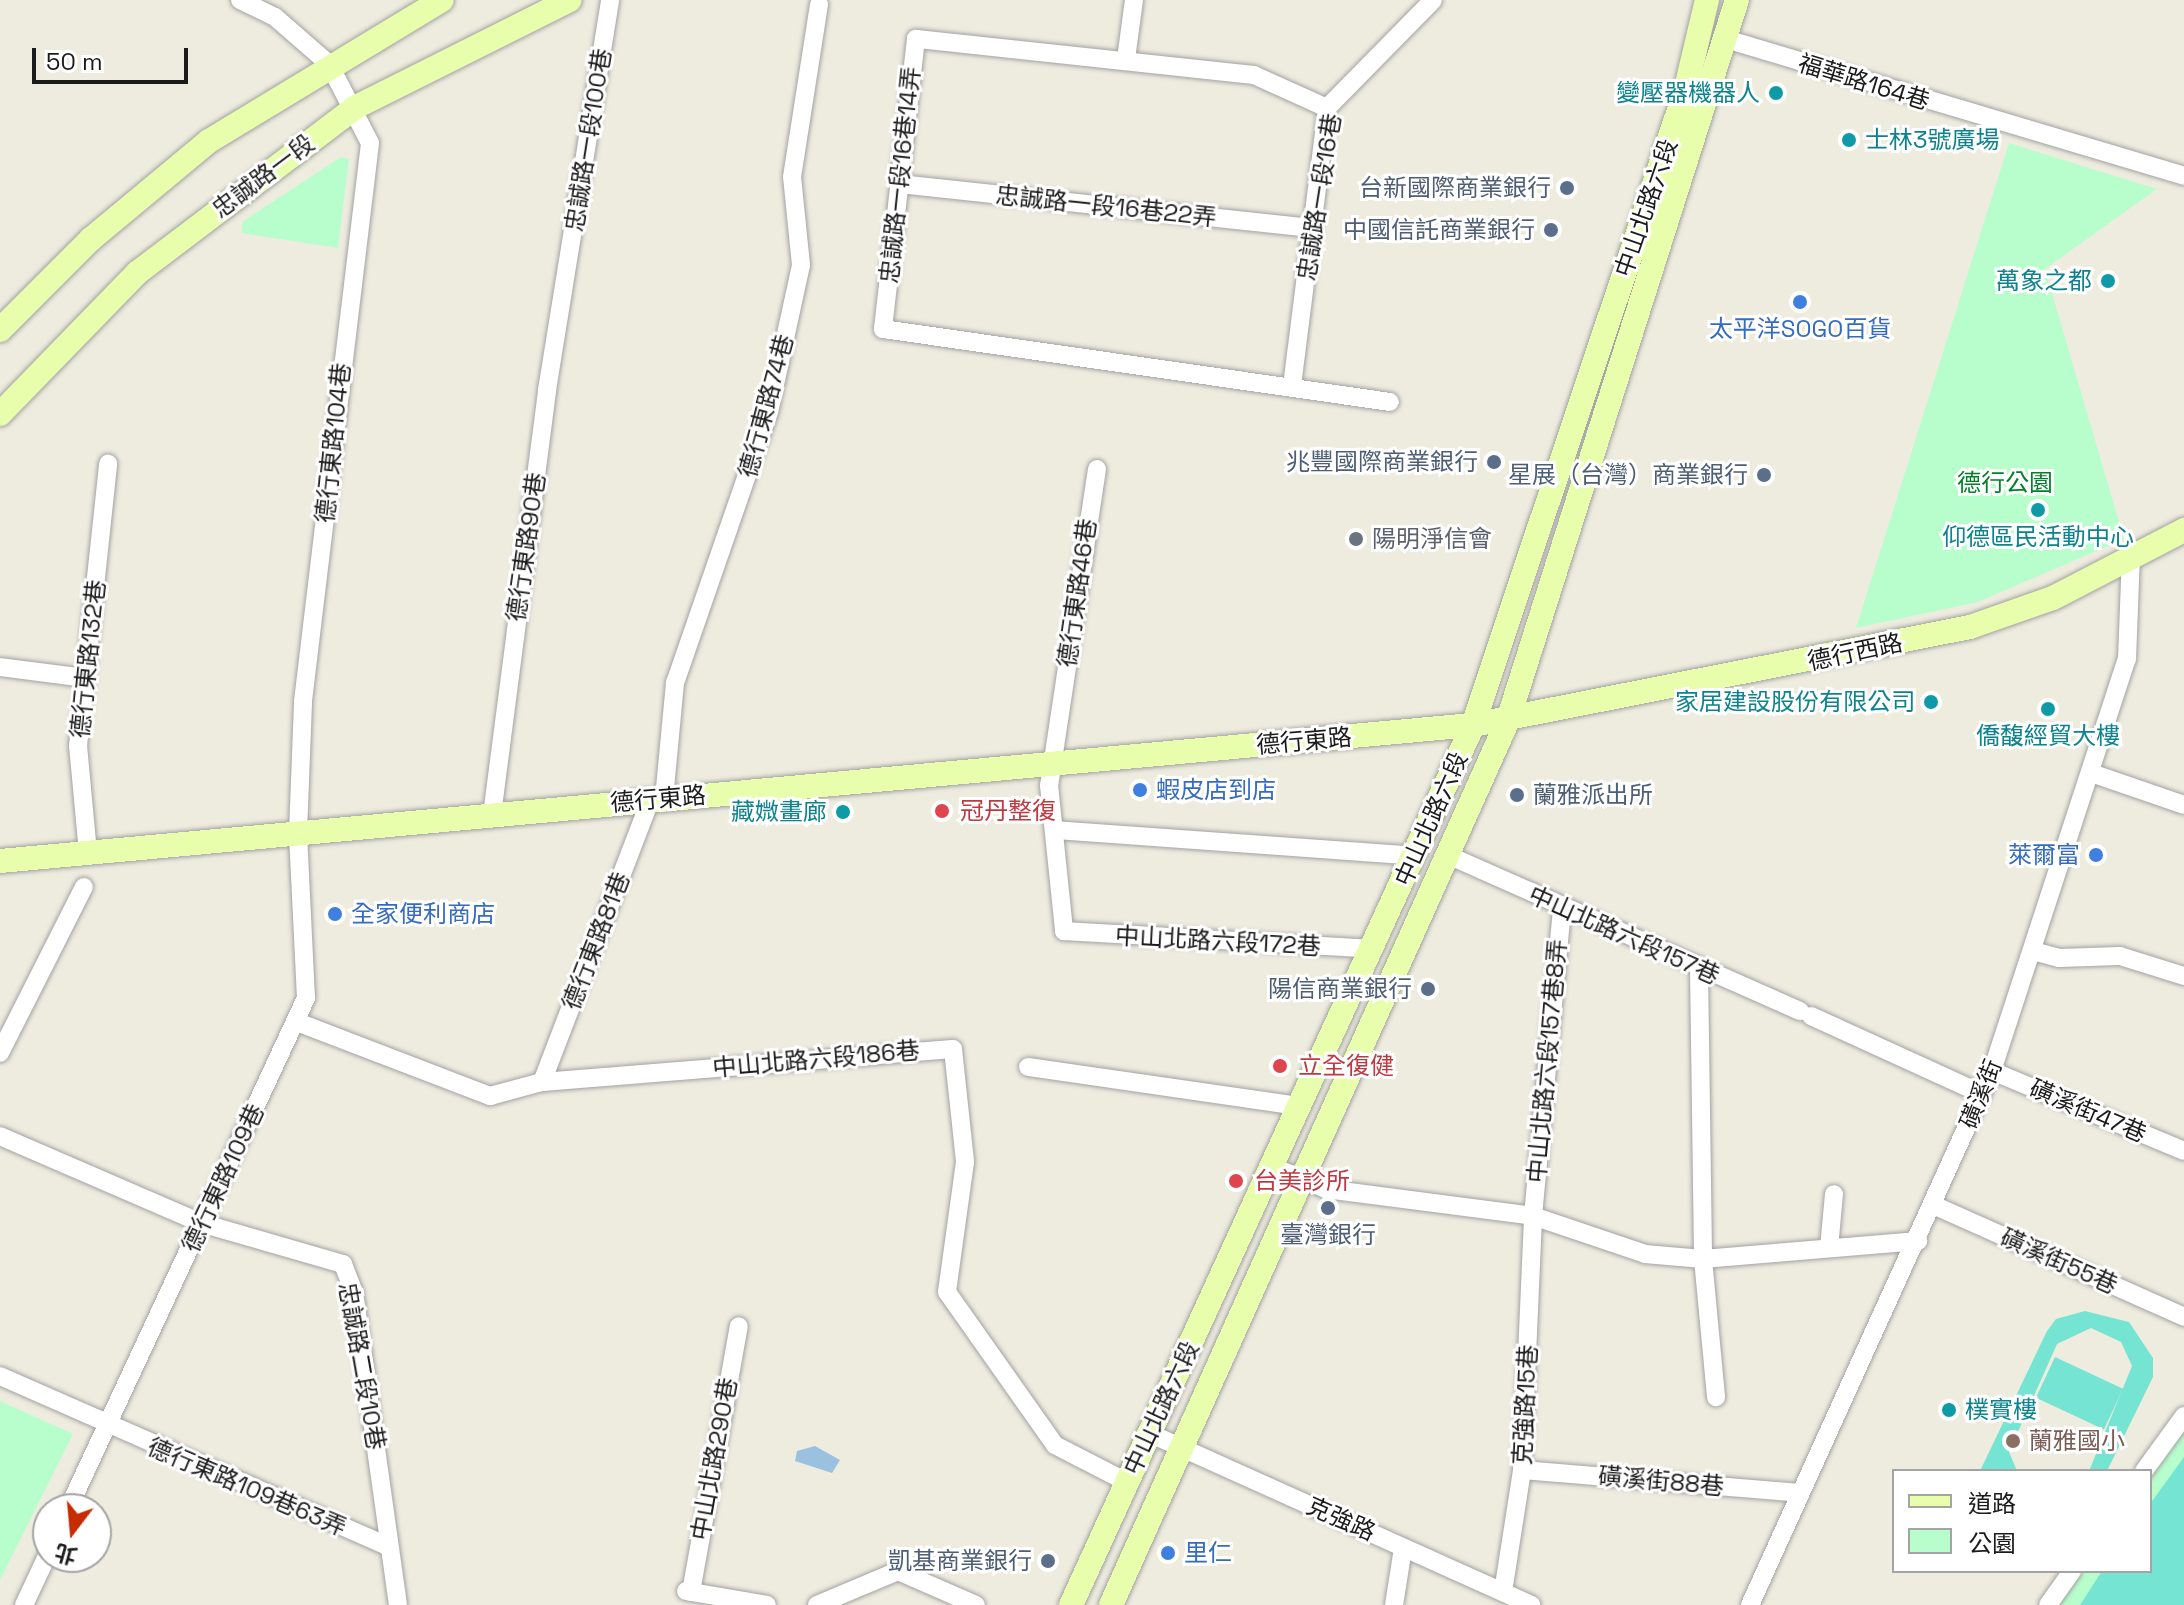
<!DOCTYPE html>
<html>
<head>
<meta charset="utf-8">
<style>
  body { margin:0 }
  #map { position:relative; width:2184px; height:1605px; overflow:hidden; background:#eeecdf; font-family:"Space Grotesk","Noto Sans TC",sans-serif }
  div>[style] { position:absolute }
  .park>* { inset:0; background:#b7fecc }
  .pitch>* { inset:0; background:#76e4d2; transform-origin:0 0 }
  .water>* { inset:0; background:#9bc1e0 }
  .roads { filter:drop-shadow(0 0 2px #a2a2a2) drop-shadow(0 0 2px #a2a2a2) }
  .street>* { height:18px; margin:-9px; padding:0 9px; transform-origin:9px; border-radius:9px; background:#fff }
  .secondary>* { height:24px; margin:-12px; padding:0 12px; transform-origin:12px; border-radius:12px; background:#e8fead }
  .dots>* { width:22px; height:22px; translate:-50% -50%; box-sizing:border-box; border:4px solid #fff; border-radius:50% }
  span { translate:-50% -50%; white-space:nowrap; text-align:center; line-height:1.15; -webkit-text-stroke:6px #fff; paint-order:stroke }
  .street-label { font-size:24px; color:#1b1b1b }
  .culture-label { font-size:24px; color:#0d838f }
  .right { translate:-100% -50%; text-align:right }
  .left { translate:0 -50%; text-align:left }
  .service-label { font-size:24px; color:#4e5e75 }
  .shop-label { font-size:24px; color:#366cbe }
  .park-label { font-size:24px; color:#038029 }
  .worship-label { font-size:24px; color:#5b616d }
  .health-label { font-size:24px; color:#be3a42 }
  .education-label { font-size:24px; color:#785e54 }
  .legend { position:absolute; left:1892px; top:1469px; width:260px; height:104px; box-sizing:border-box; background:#fff; border:2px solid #a4a4a4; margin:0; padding:10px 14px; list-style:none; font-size:24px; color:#1b1b1b }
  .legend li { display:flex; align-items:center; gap:16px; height:40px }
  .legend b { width:40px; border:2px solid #a4a4a4 }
  .north { position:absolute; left:32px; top:1493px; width:80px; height:80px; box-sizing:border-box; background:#fff; border:2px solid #a4a4a4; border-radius:50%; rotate:196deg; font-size:22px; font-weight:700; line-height:32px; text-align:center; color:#1b1b1b }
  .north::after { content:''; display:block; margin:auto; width:28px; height:36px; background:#c62c00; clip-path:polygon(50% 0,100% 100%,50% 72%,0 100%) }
  .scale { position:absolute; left:32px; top:48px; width:156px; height:36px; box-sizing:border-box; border:4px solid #1b1b1b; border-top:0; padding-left:10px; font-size:24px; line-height:28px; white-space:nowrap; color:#1b1b1b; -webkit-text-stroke:6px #fff; paint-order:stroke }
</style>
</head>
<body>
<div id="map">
  <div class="park">
    <i style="clip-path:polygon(2009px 143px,2157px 189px,2045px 269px,2124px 539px,1978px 602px,1856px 628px)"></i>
    <i style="clip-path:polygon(341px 157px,349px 159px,338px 248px,242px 233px,242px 222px)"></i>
    <i style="clip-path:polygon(0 1401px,73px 1434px,0 1580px)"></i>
    <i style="clip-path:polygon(2184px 1432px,2184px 1605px,2059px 1605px,2084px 1571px,2150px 1571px,2150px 1479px)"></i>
  </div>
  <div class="pitch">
    <i style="clip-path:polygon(2085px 1311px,2129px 1322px,2153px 1358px,2153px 1377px,2107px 1471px,2089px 1471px,2132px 1366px,2121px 1342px,2091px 1328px,2057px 1344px,2009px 1452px,2017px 1471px,1980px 1471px,2047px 1331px,2056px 1319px)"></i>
    <i style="left:2055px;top:1357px;width:75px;height:45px;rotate:25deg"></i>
    <i style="clip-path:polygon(2184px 1457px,2184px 1605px,2080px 1605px,2102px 1571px,2150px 1571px,2150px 1504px)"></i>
  </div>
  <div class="water">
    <i style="clip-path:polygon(815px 1446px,840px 1460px,832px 1473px,795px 1461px,797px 1451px)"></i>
  </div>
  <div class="roads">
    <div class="street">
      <i style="left:1729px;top:40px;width:475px;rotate:16.6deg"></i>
      <i style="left:1126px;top:59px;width:60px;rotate:-82.3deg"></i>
      <i style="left:1327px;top:108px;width:80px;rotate:-155.7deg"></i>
      <i style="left:1254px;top:75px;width:340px;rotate:-173.9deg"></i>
      <i style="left:916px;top:39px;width:292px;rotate:96.5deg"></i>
      <i style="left:883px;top:329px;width:512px;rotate:8.19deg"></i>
      <i style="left:899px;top:184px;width:415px;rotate:6.1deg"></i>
      <i style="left:1292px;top:386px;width:280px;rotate:-82.8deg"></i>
      <i style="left:1327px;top:108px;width:151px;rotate:-45.5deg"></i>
      <i style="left:1097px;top:469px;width:320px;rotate:98.6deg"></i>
      <i style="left:1049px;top:785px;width:147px;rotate:84.1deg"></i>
      <i style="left:1064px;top:931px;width:310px;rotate:3.3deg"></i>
      <i style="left:0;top:667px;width:87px;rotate:7.3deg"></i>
      <i style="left:2091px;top:773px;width:98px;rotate:19deg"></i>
      <i style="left:664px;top:799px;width:117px;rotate:-84.6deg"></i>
      <i style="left:675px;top:683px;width:287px;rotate:-70.9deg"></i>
      <i style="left:769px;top:412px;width:150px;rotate:-77.7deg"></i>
      <i style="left:801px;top:265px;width:88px;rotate:-95.8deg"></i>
      <i style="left:792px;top:177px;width:175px;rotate:-81.1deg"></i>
      <i style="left:492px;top:815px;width:429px;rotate:-82.6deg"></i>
      <i style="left:547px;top:390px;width:395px;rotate:-80.8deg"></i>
      <i style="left:1055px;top:830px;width:362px;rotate:4.1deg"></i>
      <i style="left:88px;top:853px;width:107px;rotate:-95.3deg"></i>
      <i style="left:78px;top:746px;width:284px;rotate:-83.9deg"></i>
      <i style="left:1450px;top:856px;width:383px;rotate:23.9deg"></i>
      <i style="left:2033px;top:951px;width:27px;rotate:15deg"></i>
      <i style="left:2059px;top:958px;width:61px;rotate:-1.9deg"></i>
      <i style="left:2120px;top:956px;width:67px;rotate:17.4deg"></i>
      <i style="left:1699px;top:968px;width:291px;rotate:89.2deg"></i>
      <i style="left:1703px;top:1259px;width:139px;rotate:84.6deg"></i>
      <i style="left:1811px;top:1016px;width:188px;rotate:24.5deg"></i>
      <i style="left:297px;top:1022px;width:207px;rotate:21deg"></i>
      <i style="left:490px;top:1096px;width:54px;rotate:-15.1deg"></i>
      <i style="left:542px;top:1082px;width:412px;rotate:-4.6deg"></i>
      <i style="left:953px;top:1049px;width:114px;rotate:83.9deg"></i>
      <i style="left:965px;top:1162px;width:131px;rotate:97.9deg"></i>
      <i style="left:947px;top:1292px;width:187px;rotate:54.8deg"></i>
      <i style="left:1055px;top:1445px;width:81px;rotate:27.2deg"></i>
      <i style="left:0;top:1053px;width:186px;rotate:-63.2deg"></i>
      <i style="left:1028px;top:1067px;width:273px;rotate:8.2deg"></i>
      <i style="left:1992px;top:1071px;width:208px;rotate:22.6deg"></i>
      <i style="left:542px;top:1082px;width:302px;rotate:-69deg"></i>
      <i style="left:0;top:1136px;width:219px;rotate:23.4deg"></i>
      <i style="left:201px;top:1223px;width:148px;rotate:16.1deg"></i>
      <i style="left:343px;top:1264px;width:30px;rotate:69deg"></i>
      <i style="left:354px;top:1292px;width:316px;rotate:82deg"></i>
      <i style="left:1271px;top:1166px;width:60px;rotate:22.7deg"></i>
      <i style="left:1326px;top:1189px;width:209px;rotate:7.4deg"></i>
      <i style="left:1533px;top:1216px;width:118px;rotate:18.7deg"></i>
      <i style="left:1645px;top:1254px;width:58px;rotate:4.9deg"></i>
      <i style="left:1703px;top:1259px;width:216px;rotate:-4.8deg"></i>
      <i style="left:1933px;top:1205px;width:275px;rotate:24deg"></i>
      <i style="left:1829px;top:1248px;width:54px;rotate:-84.7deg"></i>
      <i style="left:0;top:1376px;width:424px;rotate:23.7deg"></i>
      <i style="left:1151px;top:1434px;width:417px;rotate:24.2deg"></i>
      <i style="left:1522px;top:1470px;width:279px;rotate:4.7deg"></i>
      <i style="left:2144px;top:1471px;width:68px;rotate:-54deg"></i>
      <i style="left:68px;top:1509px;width:564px;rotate:-65.03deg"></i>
      <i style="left:306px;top:998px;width:165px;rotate:-92.8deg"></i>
      <i style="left:298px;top:833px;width:132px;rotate:-87.8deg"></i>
      <i style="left:303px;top:701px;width:562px;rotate:-83.15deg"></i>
      <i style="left:370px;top:143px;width:89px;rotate:-117.4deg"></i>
      <i style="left:329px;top:64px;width:72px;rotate:-139deg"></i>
      <i style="left:275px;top:17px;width:39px;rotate:-154deg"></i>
      <i style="left:686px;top:1591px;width:82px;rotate:9.8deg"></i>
      <i style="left:691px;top:1592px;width:270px;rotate:-79.8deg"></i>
      <i style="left:1503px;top:1592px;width:123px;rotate:-81.1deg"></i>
      <i style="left:1522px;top:1470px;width:254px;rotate:-87.5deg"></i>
      <i style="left:1533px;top:1216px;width:310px;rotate:-84.6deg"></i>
      <i style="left:24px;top:1605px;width:56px;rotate:-64.8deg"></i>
      <i style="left:817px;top:1605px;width:88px;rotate:-22.8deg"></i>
      <i style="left:898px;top:1571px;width:85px;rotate:23.6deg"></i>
      <i style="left:1394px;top:1605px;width:58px;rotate:-81deg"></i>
      <i style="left:1750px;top:1605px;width:586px;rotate:-65.62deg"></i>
      <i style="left:1992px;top:1071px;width:434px;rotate:-71.9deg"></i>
      <i style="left:2127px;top:659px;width:102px;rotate:-87.8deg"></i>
      <i style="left:2048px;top:1605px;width:42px;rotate:-54.8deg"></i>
    </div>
    <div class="secondary">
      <i style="left:0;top:330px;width:129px;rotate:-45deg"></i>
      <i style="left:91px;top:239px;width:153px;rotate:-39.7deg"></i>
      <i style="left:209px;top:141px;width:272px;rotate:-31.2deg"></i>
      <i style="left:0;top:414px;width:197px;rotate:-45.8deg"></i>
      <i style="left:137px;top:273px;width:273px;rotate:-37.2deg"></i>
      <i style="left:354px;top:108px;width:241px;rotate:-26.6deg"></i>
      <i style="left:0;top:861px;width:1479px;rotate:-5.28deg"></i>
      <i style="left:1473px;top:725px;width:507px;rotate:-11.15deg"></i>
      <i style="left:1970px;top:627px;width:88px;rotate:-19.3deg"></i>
      <i style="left:2053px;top:598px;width:148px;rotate:-27.4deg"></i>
      <i style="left:1071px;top:1605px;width:967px;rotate:-65.45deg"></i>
      <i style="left:1473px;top:725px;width:668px;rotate:-71.48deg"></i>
      <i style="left:1685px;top:92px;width:95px;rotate:-76.6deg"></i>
      <i style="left:1111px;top:1605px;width:970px;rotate:-65.84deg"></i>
      <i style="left:1508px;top:720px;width:756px;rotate:-72.36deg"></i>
    </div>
  </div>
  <div class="dots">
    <i style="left:1776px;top:93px;background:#0f9aa8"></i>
    <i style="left:1849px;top:140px;background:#0f9aa8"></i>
    <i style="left:1567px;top:188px;background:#5c6f8a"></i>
    <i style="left:1551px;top:230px;background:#5c6f8a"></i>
    <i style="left:2108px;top:281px;background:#0f9aa8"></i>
    <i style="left:1800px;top:302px;background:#3f7fe0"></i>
    <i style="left:1494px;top:462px;background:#5c6f8a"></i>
    <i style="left:1764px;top:475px;background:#5c6f8a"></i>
    <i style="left:2038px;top:510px;background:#0f9aa8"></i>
    <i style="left:1356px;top:539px;background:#6b7280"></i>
    <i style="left:1931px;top:702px;background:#0f9aa8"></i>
    <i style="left:2048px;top:709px;background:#0f9aa8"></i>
    <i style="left:1140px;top:790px;background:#3f7fe0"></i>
    <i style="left:1517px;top:795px;background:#5c6f8a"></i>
    <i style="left:942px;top:811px;background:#e0444e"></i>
    <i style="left:843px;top:812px;background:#0f9aa8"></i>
    <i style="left:2096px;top:855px;background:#3f7fe0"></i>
    <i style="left:335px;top:914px;background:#3f7fe0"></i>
    <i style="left:1428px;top:989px;background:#5c6f8a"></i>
    <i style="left:1280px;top:1066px;background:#e0444e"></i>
    <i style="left:1236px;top:1181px;background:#e0444e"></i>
    <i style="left:1328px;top:1208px;background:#5c6f8a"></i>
    <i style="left:1949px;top:1410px;background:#0f9aa8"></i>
    <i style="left:2013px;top:1441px;background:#8d6e63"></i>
    <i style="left:1168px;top:1553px;background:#3f7fe0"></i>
    <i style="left:1048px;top:1561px;background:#5c6f8a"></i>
  </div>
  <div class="street-label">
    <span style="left:1864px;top:82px;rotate:17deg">福華路164巷</span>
    <span style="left:588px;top:140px;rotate:-81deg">忠誠路一段100巷</span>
    <span style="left:900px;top:175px;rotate:-84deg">忠誠路一段16巷14弄</span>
    <span style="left:263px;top:176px;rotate:-37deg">忠誠路一段</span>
    <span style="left:1319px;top:197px;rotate:-81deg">忠誠路一段16巷</span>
    <span style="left:1106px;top:206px;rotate:6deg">忠誠路一段16巷22弄</span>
    <span style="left:1646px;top:208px;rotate:-71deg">中山北路六段</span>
    <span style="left:766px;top:406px;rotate:-75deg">德行東路74巷</span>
    <span style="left:333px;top:443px;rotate:-84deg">德行東路104巷</span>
    <span style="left:526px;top:547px;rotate:-82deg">德行東路90巷</span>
    <span style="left:1077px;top:593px;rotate:-82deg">德行東路46巷</span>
    <span style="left:1855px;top:652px;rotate:-12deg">德行西路</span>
    <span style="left:88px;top:659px;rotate:-84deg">德行東路132巷</span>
    <span style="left:1304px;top:741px;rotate:-5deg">德行東路</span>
    <span style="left:658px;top:799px;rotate:-5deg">德行東路</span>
    <span style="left:1431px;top:819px;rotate:-66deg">中山北路六段</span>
    <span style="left:1624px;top:935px;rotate:24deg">中山北路六段157巷</span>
    <span style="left:596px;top:941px;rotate:-69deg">德行東路81巷</span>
    <span style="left:1218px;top:941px;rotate:3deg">中山北路六段172巷</span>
    <span style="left:816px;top:1059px;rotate:-5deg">中山北路六段186巷</span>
    <span style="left:1547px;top:1061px;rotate:-85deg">中山北路六段157巷8弄</span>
    <span style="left:1981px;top:1094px;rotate:-68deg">磺溪街</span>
    <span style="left:2088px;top:1111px;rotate:23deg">磺溪街47巷</span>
    <span style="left:223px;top:1178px;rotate:-65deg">德行東路109巷</span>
    <span style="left:2059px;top:1261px;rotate:24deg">磺溪街55巷</span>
    <span style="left:362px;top:1366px;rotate:80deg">忠誠路二段10巷</span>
    <span style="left:1525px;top:1405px;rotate:-87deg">克強路15巷</span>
    <span style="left:1161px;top:1408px;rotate:-65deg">中山北路六段</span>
    <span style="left:714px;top:1459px;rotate:-80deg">中山北路290巷</span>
    <span style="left:1661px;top:1481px;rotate:5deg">磺溪街88巷</span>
    <span style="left:247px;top:1487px;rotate:23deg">德行東路109巷63弄</span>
    <span style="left:1341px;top:1519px;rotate:24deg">克強路</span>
  </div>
  <div class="culture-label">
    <span class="right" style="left:1760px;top:93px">變壓器機器人</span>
    <span class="left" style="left:1865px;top:140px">士林3號廣場</span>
    <span class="right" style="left:2092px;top:281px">萬象之都</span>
    <span style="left:2038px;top:537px">仰德區民活動中心</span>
    <span class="right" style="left:1915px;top:702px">家居建設股份有限公司</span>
    <span style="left:2048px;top:736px">僑馥經貿大樓</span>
    <span class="right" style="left:827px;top:812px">藏媺畫廊</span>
    <span class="left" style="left:1965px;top:1410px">樸實樓</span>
  </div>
  <div class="service-label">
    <span class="right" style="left:1551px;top:188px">台新國際商業銀行</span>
    <span class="right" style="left:1535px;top:230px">中國信託商業銀行</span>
    <span class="right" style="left:1478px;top:462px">兆豐國際商業銀行</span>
    <span class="right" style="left:1748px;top:475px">星展（台灣）商業銀行</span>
    <span class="left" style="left:1533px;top:795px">蘭雅派出所</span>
    <span class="right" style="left:1412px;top:989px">陽信商業銀行</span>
    <span style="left:1328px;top:1235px">臺灣銀行</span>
    <span class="right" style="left:1032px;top:1561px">凱基商業銀行</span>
  </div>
  <div class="shop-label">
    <span style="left:1800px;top:329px">太平洋SOGO百貨</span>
    <span class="left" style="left:1156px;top:790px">蝦皮店到店</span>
    <span class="right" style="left:2080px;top:855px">萊爾富</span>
    <span class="left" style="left:351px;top:914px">全家便利商店</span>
    <span class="left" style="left:1184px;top:1553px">里仁</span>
  </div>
  <div class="park-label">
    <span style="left:2005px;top:483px">德行公園</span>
  </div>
  <div class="worship-label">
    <span class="left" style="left:1372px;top:539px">陽明淨信會</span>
  </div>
  <div class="health-label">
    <span class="left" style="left:960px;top:811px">冠丹整復</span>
    <span class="left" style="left:1298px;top:1066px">立全復健</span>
    <span class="left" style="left:1254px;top:1181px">台美診所</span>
  </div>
  <div class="education-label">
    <span class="left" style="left:2029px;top:1441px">蘭雅國小</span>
  </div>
  <ul class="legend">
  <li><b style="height:10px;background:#e8fead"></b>道路</li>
  <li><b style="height:22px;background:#b7fecc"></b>公園</li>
  </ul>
  <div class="north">北</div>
  <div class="scale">50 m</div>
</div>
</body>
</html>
